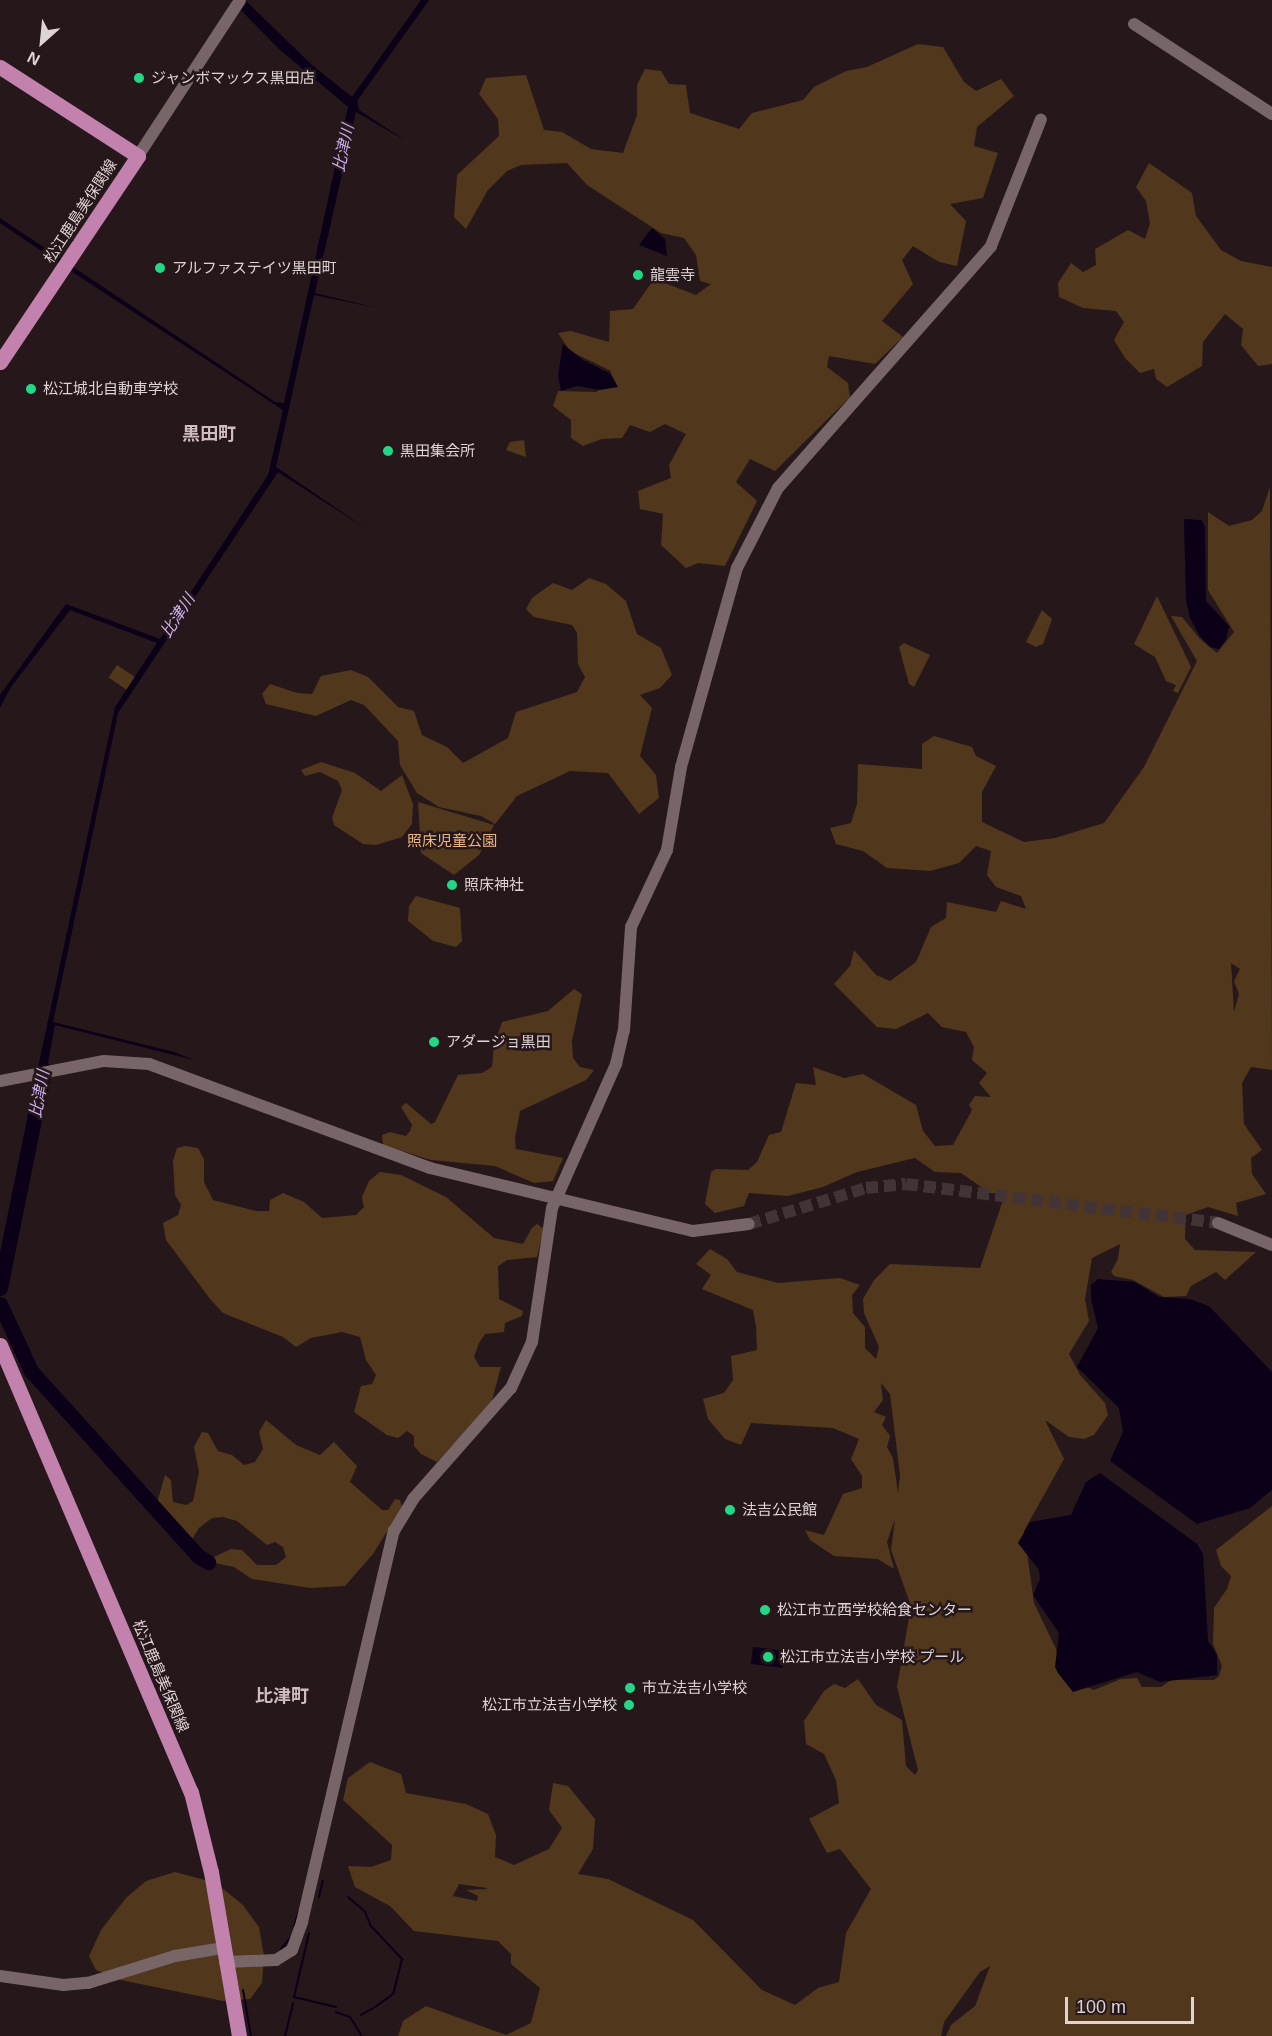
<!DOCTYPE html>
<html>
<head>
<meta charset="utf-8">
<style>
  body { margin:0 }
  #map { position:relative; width:1272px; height:2036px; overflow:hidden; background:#26171a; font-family:Helvetica,"Noto Sans JP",sans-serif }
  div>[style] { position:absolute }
  .green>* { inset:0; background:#51381d; transform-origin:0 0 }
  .water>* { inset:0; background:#0c0018; transform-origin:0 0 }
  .stream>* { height:2px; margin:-1px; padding:0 1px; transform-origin:1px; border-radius:1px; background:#0c0018 }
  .river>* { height:15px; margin:-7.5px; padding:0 7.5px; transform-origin:7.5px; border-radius:7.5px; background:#0c0018 }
  .minor-tunnel>* { height:12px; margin-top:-6px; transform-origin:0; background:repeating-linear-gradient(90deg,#423336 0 12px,transparent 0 18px) }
  .minor>* { height:12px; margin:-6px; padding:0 6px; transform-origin:6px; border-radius:6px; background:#776568 }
  .major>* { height:15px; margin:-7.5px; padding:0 7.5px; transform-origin:7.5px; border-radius:7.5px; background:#c382ae }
  .dots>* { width:16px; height:16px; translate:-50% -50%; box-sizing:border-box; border:3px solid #26171a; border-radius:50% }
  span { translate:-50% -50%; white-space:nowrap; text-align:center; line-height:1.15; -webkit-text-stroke:5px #26171a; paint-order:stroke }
  .poi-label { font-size:15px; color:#ded4d5 }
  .left { translate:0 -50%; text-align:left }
  .right { translate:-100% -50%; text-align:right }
  .street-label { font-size:15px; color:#ded4d5 }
  .park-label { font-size:15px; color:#ebb57e }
  .water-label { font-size:16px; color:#ceafef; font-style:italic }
  .quarter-label { font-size:18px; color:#d0bcbf; font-weight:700 }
  .north { position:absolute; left:12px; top:12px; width:60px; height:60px; -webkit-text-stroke:4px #26171a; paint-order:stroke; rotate:207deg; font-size:16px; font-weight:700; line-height:24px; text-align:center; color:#ded4d5 }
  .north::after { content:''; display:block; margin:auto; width:21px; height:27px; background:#ded4d5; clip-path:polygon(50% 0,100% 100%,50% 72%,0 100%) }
  .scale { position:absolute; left:1065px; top:1997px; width:129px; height:27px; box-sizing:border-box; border:3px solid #ded4d5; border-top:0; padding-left:8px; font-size:18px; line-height:21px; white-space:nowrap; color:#ded4d5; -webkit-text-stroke:4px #26171a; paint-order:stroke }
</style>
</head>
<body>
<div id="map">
  <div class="green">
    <i style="clip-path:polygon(918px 44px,943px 47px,964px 82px,976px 91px,1001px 79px,1014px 96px,977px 127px,974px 146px,998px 153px,983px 198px,950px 204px,966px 221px,957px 266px,939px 262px,913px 246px,902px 260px,913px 284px,882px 321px,903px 337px,875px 364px,829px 356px,827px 367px,848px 383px,850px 397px,775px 471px,750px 459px,736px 482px,757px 501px,725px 566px,698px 563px,686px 568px,661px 545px,663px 514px,640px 509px,638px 491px,671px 478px,669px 465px,686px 434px,665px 424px,650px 432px,630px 425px,622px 438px,602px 439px,583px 446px,571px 438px,571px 420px,553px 406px,558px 391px,596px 392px,609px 383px,611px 371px,570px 351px,558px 333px,571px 331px,609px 342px,610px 311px,633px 309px,654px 279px,696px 295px,711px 284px,700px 281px,696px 255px,684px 238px,661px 233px,587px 185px,567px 163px,521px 165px,507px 171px,488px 190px,466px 229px,454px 217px,457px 175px,499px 136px,498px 119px,479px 94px,486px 78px,526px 75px,544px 130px,562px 132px,591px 149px,623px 153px,637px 115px,637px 85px,645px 69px,661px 71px,669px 84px,686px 85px,690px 113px,739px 129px,752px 113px,803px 100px,814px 87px,846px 71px,867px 67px)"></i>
    <i style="clip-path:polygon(1149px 163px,1192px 193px,1196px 216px,1221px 250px,1241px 261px,1272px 267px,1272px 364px,1258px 366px,1241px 345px,1243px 329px,1225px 314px,1203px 342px,1202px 366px,1167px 387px,1156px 379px,1154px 369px,1140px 373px,1125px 358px,1114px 340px,1124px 322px,1116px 311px,1083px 308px,1059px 297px,1058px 283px,1071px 263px,1083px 272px,1096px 265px,1095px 249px,1128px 230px,1145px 239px,1150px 223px,1146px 201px,1136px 187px)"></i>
    <i style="clip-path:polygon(524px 440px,526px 457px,506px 450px,510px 442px)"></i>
    <i style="clip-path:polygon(evenodd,1270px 487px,1272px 1070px,1251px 1067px,1242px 1083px,1244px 1124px,1262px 1150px,1251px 1158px,1252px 1174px,1266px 1194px,1236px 1203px,1238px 1216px,1208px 1207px,1186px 1215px,1185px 1239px,1195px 1250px,1256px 1252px,1225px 1280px,1216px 1272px,1191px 1286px,1186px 1296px,1164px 1297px,1133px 1280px,1114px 1276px,1111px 1272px,1118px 1259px,1120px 1244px,1092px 1258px,1085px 1299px,1089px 1321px,1069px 1354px,1080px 1375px,1105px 1403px,1108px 1415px,1094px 1435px,1084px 1439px,1069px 1437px,1045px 1420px,1064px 1459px,1024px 1531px,1034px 1603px,1056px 1649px,1062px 1676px,1094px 1690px,1121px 1679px,1137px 1678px,1142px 1687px,1161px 1687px,1171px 1680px,1214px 1680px,1219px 1676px,1222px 1666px,1213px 1644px,1214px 1608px,1227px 1589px,1231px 1576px,1221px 1566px,1216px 1550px,1272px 1506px,1272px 2036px,946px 2036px,951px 2025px,975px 2006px,990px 1966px,980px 1972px,944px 2022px,941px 2036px,398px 2036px,403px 2021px,426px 2006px,506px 2035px,531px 2023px,540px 1988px,511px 1964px,511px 1954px,498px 1941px,414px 1931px,390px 1906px,355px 1887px,348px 1866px,371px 1867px,391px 1860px,392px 1845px,343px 1800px,348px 1778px,370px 1762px,401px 1774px,406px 1793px,466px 1804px,488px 1814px,496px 1835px,495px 1857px,514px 1865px,549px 1849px,562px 1828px,549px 1810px,553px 1783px,568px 1786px,595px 1819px,593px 1849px,578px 1874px,608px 1879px,693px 1920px,762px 1990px,795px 2005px,818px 1988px,839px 1982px,846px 1933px,871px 1889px,840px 1849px,827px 1853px,809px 1819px,839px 1803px,836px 1780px,824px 1754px,806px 1744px,804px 1721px,824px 1691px,834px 1684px,845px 1688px,858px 1679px,876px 1705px,902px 1720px,906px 1766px,915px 1775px,918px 1770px,897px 1687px,911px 1606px,891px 1550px,895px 1519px,887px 1542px,894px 1569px,878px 1559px,834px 1556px,810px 1540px,805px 1530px,824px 1535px,843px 1494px,862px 1488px,862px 1476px,851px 1459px,859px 1439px,833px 1428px,751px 1423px,741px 1445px,725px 1439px,708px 1419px,703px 1399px,724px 1393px,733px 1380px,731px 1356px,757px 1350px,756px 1326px,753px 1310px,702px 1289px,711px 1275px,696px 1264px,710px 1249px,727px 1259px,737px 1272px,778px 1283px,840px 1278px,860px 1285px,852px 1295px,853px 1313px,865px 1327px,865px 1348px,876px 1359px,879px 1347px,864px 1313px,863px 1299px,874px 1280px,890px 1264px,980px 1268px,1005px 1194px,990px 1193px,961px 1173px,935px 1172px,915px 1158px,857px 1172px,823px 1187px,788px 1196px,749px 1193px,744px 1206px,715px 1213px,705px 1204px,711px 1172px,716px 1169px,748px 1170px,757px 1162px,769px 1135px,781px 1132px,796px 1083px,816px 1085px,813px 1067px,844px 1078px,863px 1074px,916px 1105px,923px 1131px,935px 1146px,953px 1145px,972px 1110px,969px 1105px,975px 1096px,991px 1097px,979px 1083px,987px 1073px,972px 1060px,974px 1047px,966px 1032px,942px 1027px,928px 1013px,896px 1029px,877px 1027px,834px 984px,850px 966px,854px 950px,876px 975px,890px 981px,916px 962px,931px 927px,946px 918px,947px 902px,996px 912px,1001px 901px,1026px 909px,1021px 896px,996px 887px,987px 875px,991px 851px,976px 846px,959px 863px,930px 871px,887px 868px,863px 851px,836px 844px,830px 828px,851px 823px,857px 804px,858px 764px,922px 769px,922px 744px,934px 736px,972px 747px,976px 756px,996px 766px,982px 792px,982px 822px,1024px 842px,1055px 838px,1104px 823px,1144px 767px,1197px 661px,1171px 616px,1182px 617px,1200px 639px,1217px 653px,1234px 632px,1208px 590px,1208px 512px,1229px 526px,1252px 520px,1262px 511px,1270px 487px,1231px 963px,1240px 969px,1234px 981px,1239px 994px,1234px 1012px,1231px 963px,1270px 487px,881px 1383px,890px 1394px,900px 1475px,898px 1493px,893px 1458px,887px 1447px,890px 1436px,882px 1425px,886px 1417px,874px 1412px,883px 1400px,881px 1383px,1270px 487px,459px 1884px,487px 1888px,487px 1889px,466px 1890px,478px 1896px,477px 1901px,453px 1896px,459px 1884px)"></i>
    <i style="clip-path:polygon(589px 578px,606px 584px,626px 601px,637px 634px,661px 648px,672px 675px,660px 688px,640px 695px,652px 708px,640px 756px,656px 775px,659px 798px,639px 814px,608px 773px,570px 771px,517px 796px,495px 824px,481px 816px,439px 807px,417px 793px,400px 765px,398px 741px,364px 705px,351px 700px,316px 716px,266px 704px,262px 694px,270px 684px,297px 693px,312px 694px,321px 676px,351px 670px,368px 677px,398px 707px,414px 711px,422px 735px,447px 747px,463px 763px,508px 738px,516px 712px,577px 692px,585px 677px,578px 664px,577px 633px,572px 625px,534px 617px,526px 609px,532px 598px,553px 583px,572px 590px)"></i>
    <i style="clip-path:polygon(1157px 596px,1191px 667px,1178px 693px,1173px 691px,1176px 685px,1166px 681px,1155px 657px,1134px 644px)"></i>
    <i style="clip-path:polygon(1042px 610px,1052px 619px,1043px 644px,1036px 647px,1026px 642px)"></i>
    <i style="clip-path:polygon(904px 643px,930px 655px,914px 687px,909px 684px,899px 647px)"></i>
    <i style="left:117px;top:665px;width:22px;height:15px;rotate:34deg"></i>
    <i style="clip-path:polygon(321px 762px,355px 773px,381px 791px,402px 775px,413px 804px,412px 824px,402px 837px,376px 845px,363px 844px,334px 825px,332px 818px,342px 790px,338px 781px,320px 772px,305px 776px,301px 770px)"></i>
    <i style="clip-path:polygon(418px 802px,494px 825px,479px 855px,454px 875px,421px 853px)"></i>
    <i style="clip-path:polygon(416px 896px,460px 908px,462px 941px,456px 947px,433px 941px,408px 921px,409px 906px)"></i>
    <i style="clip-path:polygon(574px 989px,582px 994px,572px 1041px,573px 1058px,580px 1067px,594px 1070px,586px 1080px,520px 1111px,515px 1138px,516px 1149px,563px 1158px,553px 1181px,534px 1183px,495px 1166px,431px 1160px,383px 1145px,382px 1135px,390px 1132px,406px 1136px,410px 1131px,412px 1125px,401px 1107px,406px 1103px,431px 1124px,435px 1122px,458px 1075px,482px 1073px,492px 1067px,494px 1045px,502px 1022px,548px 1011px)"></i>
    <i style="clip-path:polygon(185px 1146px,198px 1148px,204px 1159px,204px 1182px,213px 1200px,256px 1211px,269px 1211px,270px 1200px,283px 1193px,304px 1202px,322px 1218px,356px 1215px,364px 1207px,362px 1197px,369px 1181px,380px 1172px,401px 1175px,446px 1197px,494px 1238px,523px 1244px,532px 1228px,537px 1224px,544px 1229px,537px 1257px,507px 1260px,498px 1266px,499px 1299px,523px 1311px,522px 1316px,505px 1323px,504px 1332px,485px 1334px,479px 1343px,474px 1357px,480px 1367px,501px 1367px,491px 1404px,437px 1462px,421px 1454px,414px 1446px,414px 1436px,407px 1431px,398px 1438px,387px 1435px,354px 1412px,361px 1386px,372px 1384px,376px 1375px,366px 1360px,360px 1337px,342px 1332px,311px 1338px,296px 1347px,283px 1337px,223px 1313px,210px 1299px,166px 1240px,163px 1223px,178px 1215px,181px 1205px,175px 1195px,173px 1161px,177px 1148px)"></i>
    <i style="clip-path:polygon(266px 1420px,296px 1445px,320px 1455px,334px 1442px,357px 1466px,350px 1482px,382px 1510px,388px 1510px,395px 1499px,400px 1500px,402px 1507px,373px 1554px,345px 1586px,310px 1588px,252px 1579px,234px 1567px,215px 1563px,214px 1557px,231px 1549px,242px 1550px,257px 1565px,276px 1565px,286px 1557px,283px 1547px,275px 1542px,267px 1545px,237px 1521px,223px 1517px,212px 1518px,199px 1528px,191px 1541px,157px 1503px,165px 1475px,171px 1480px,173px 1502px,186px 1505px,193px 1501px,199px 1472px,194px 1447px,202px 1432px,208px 1433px,218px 1451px,232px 1455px,244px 1465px,255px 1462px,263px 1449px,259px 1432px)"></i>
    <i style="clip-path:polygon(175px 1872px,216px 1883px,243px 1905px,259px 1927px,264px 1956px,262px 1983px,250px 1999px,223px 2001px,121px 1980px,96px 1970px,89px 1956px,101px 1930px,126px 1898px,146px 1881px)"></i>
  </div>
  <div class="water">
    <i style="clip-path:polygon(231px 0,245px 0,311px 64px,352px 97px,421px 0,429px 0,357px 101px,359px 110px,406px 141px,356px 112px,315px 293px,377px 308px,314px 295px,276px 467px,368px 530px,278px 472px,118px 713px,53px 1022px,174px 1052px,194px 1060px,55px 1025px,43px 1089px,33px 1091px,115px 707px,157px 643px,70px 610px,11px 687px,0 708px,0 695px,66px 604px,160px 639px,268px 475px,283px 410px,74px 273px,0 223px,0 218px,275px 402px,284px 403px,348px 107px,279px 49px)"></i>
    <i style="clip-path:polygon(652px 228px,665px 239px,667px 256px,639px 245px)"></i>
    <i style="clip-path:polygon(563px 344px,583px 360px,611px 374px,618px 387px,600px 390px,577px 386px,561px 391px,558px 375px)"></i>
    <i style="clip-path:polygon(1184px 519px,1201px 520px,1205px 526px,1206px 601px,1229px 626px,1226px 640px,1219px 649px,1210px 647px,1199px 635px,1190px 618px,1186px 601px)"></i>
    <i style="clip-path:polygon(1098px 1279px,1135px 1282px,1159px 1297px,1190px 1299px,1209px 1306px,1272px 1372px,1272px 1490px,1250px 1508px,1197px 1524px,1110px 1461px,1123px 1432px,1119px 1408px,1077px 1367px,1098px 1328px,1091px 1299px,1091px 1285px)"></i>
    <i style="clip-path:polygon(1100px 1473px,1197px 1544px,1203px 1554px,1208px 1641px,1217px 1655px,1217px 1675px,1160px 1682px,1137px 1672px,1073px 1692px,1058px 1673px,1055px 1667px,1059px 1633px,1033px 1595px,1040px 1579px,1039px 1570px,1018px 1543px,1030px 1522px,1071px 1515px,1086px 1482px)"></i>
    <i style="left:753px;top:1647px;width:32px;height:17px;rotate:7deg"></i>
  </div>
  <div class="stream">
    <i style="left:319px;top:1897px;width:17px;rotate:-77deg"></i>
    <i style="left:348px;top:1897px;width:23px;rotate:41deg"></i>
    <i style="left:365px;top:1912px;width:13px;rotate:67deg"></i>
    <i style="left:370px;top:1925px;width:47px;rotate:46.7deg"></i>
    <i style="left:402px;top:1959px;width:36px;rotate:104deg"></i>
    <i style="left:393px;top:1994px;width:22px;rotate:144deg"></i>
    <i style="left:294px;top:1926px;width:16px;rotate:-72deg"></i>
    <i style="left:309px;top:1933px;width:66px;rotate:103.2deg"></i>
    <i style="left:294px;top:1997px;width:43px;rotate:13.4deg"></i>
    <i style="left:281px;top:1949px;width:16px;rotate:-50deg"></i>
    <i style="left:243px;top:1990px;width:47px;rotate:80.1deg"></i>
    <i style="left:336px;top:2012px;width:15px;rotate:20deg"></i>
    <i style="left:350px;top:2017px;width:22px;rotate:58deg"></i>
    <i style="left:361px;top:2015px;width:14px;rotate:-30deg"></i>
    <i style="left:285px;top:2036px;width:34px;rotate:-76deg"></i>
  </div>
  <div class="river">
    <i style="left:0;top:1288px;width:223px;rotate:-78.6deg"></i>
    <i style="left:0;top:1304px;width:74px;rotate:65.2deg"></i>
    <i style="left:31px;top:1371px;width:249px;rotate:47.9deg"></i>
    <i style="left:198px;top:1556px;width:12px;rotate:31deg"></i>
  </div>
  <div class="minor-tunnel">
    <i style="left:749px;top:1224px;width:122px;rotate:-17.1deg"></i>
    <i style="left:866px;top:1188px;width:40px;rotate:-5.7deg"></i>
    <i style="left:906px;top:1184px;width:314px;rotate:7.1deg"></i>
  </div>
  <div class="minor">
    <i style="left:1134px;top:24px;width:165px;rotate:33.1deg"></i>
    <i style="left:138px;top:156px;width:186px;rotate:-56.8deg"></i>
    <i style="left:0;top:1081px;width:106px;rotate:-10.9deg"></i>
    <i style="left:104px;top:1061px;width:45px;rotate:3.8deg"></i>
    <i style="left:149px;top:1064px;width:300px;rotate:20.3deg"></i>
    <i style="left:430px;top:1168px;width:270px;rotate:13.5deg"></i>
    <i style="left:693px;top:1231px;width:56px;rotate:-7.1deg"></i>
    <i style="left:1218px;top:1223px;width:58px;rotate:22.2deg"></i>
    <i style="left:225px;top:1962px;width:51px;rotate:-2.2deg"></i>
    <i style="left:276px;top:1960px;width:19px;rotate:-32deg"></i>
    <i style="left:292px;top:1950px;width:30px;rotate:-70deg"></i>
    <i style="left:302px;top:1922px;width:402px;rotate:-76.8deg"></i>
    <i style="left:394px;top:1531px;width:37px;rotate:-59deg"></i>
    <i style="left:413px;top:1499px;width:148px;rotate:-48.6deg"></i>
    <i style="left:511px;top:1388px;width:51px;rotate:-65.5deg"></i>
    <i style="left:532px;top:1342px;width:135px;rotate:-81.5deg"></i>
    <i style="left:552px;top:1208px;width:158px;rotate:-66deg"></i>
    <i style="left:616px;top:1064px;width:35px;rotate:-77deg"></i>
    <i style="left:624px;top:1030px;width:103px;rotate:-86.1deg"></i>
    <i style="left:631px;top:927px;width:85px;rotate:-64.9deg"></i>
    <i style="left:667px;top:850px;width:84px;rotate:-80.4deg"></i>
    <i style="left:681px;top:767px;width:207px;rotate:-74.3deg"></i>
    <i style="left:737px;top:568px;width:90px;rotate:-62.9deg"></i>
    <i style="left:778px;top:488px;width:322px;rotate:-48.6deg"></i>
    <i style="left:991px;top:246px;width:136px;rotate:-68.5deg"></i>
    <i style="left:0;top:1976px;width:64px;rotate:8.1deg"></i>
    <i style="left:63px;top:1985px;width:25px;rotate:-5deg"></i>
    <i style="left:88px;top:1983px;width:91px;rotate:-17.2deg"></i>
    <i style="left:175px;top:1956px;width:49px;rotate:-9.5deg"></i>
  </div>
  <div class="major">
    <i style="left:0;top:67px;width:164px;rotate:32.8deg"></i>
    <i style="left:138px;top:156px;width:248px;rotate:123.8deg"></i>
    <i style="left:0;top:1345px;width:486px;rotate:66.9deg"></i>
    <i style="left:191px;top:1792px;width:82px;rotate:76deg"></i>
    <i style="left:211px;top:1872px;width:166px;rotate:80.3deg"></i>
  </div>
  <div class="dots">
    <i style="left:139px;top:78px;background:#22d887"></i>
    <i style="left:160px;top:268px;background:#22d887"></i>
    <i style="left:638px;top:275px;background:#22d887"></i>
    <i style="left:31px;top:389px;background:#22d887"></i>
    <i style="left:388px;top:451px;background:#22d887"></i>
    <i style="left:452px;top:885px;background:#22d887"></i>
    <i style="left:434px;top:1042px;background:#22d887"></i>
    <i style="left:730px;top:1510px;background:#22d887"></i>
    <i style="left:765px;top:1610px;background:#22d887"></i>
    <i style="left:768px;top:1657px;background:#22d887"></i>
    <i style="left:630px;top:1688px;background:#22d887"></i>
    <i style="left:629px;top:1705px;background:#22d887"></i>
  </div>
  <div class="poi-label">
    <span class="left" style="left:151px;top:78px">ジャンボマックス黒田店</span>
    <span class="left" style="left:172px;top:268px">アルファステイツ黒田町</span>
    <span class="left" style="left:650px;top:275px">龍雲寺</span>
    <span class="left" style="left:43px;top:389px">松江城北自動車学校</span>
    <span class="left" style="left:400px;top:451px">黒田集会所</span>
    <span class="left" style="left:464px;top:885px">照床神社</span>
    <span class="left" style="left:446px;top:1042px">アダージョ黒田</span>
    <span class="left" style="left:742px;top:1510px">法吉公民館</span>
    <span class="left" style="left:777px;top:1610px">松江市立西学校給食センター</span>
    <span class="left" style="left:780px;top:1657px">松江市立法吉小学校 プール</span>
    <span class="left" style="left:642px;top:1688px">市立法吉小学校</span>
    <span class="right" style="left:617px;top:1705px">松江市立法吉小学校</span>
  </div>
  <div class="street-label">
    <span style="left:80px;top:211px;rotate:-57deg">松江鹿島美保関線</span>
    <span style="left:161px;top:1676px;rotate:67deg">松江鹿島美保関線</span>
  </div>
  <div class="park-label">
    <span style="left:452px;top:841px">照床児童公園</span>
  </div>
  <div class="water-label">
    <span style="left:344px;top:148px;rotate:-78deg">比津川</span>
    <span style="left:178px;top:616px;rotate:-57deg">比津川</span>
    <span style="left:40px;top:1094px;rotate:-80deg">比津川</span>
  </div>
  <div class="quarter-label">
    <span style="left:209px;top:434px">黒田町</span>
    <span style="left:282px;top:1696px">比津町</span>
  </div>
  <div class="north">N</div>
  <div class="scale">100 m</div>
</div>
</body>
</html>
